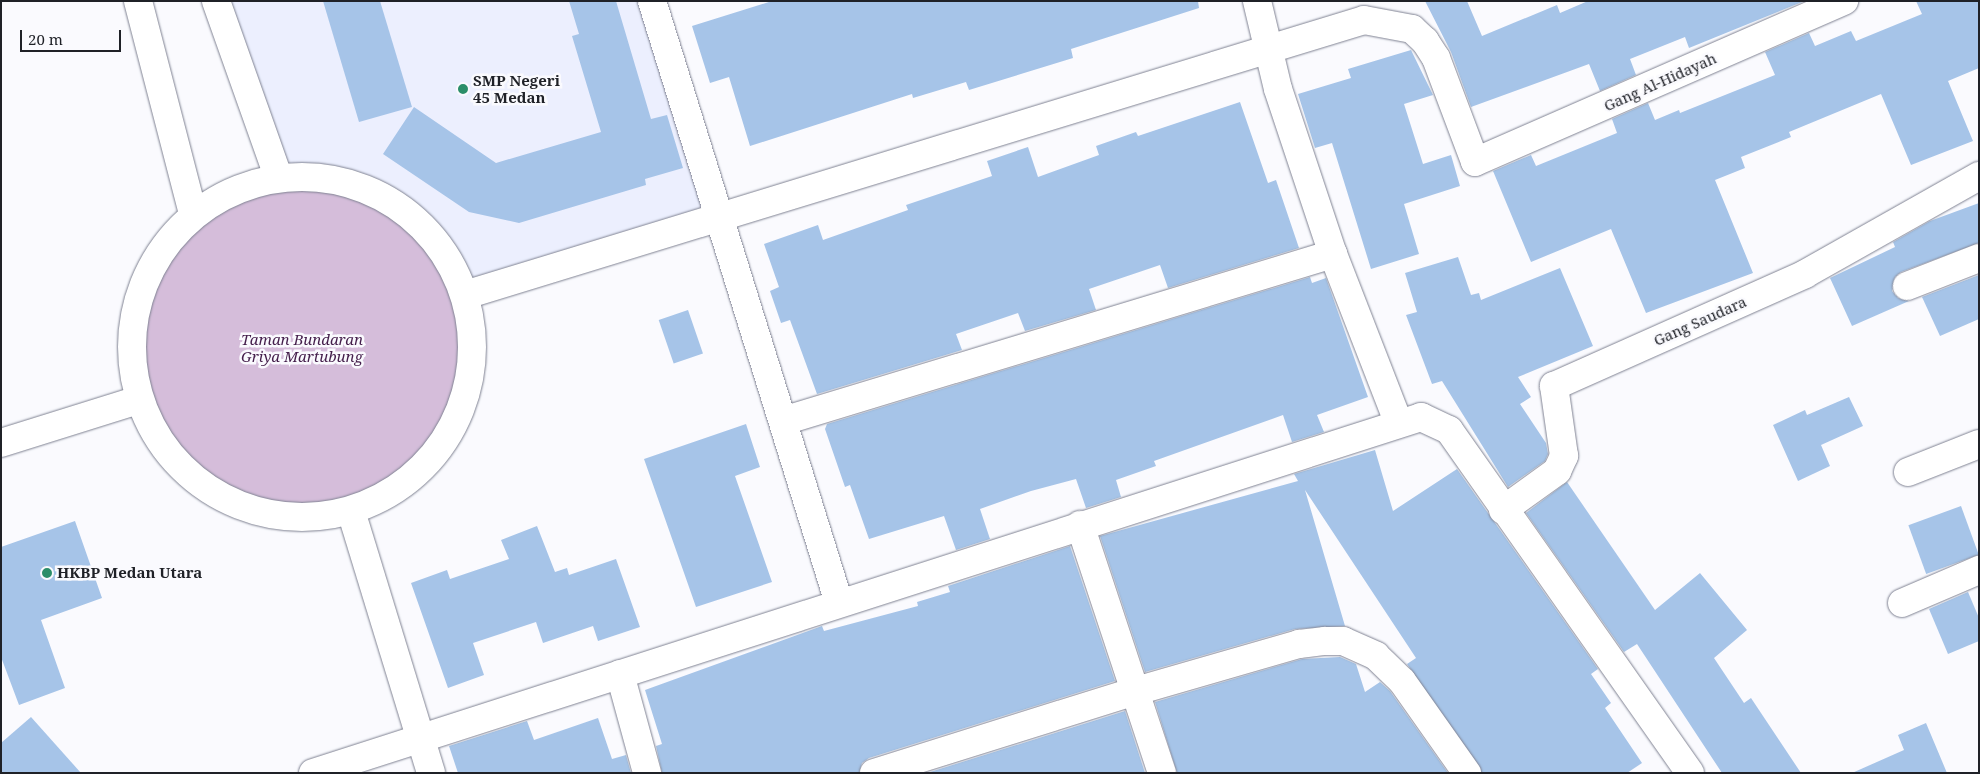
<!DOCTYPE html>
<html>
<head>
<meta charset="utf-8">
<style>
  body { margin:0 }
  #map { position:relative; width:1980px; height:774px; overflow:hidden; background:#fafafe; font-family:"Noto Serif",serif }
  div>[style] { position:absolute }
  .built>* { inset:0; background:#eceffe }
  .green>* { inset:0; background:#d5bdda }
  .round { border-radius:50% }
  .building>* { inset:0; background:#a6c4e8; transform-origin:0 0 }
  .roads { filter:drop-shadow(0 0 1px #7f8292) drop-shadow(0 0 1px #7f8292) }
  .minor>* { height:28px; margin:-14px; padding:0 14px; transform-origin:14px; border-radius:14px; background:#fff }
  .minor>.ring { margin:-14px; padding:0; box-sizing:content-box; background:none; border:28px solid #fff; border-radius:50% }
  .dots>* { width:14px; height:14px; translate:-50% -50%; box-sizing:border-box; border:2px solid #fafafe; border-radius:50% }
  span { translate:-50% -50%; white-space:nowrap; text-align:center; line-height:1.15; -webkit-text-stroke:5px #fafafe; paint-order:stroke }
  .poi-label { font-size:15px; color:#1f2127; font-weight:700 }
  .left { translate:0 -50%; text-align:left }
  .street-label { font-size:15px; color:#1f2127 }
  .park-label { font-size:15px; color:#441e4b; font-style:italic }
  .frame { position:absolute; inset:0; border:2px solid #1f2127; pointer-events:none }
  .scale { position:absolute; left:20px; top:30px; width:101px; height:22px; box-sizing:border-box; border:2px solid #1f2127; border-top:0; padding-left:6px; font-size:15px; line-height:18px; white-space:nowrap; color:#1f2127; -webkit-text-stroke:4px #fafafe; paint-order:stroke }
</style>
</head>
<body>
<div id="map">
  <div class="built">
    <i style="clip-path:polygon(221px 1px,647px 1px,719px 218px,465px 295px,278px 176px)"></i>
  </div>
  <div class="green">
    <i class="round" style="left:133px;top:178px;width:338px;height:338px"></i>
  </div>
  <div class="building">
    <i style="clip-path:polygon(323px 1px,380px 1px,412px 107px,359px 122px)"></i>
    <i style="clip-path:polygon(569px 1px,616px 1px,651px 119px,667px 115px,683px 168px,645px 179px,646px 185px,519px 223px,469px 212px,383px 154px,414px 107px,496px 163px,601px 132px,572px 36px,579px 34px)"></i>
    <i style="clip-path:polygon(772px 1px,1198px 1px,1199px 8px,1071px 49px,1073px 58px,969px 90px,966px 82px,913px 98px,912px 94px,750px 146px,729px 77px,710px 83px,692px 26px)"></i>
    <i style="clip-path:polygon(1425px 1px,1467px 1px,1482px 36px,1557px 5px,1560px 13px,1588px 1px,1802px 2px,1689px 48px,1685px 37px,1630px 59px,1636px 75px,1600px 91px,1589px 64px,1471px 107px,1451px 52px)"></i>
    <i style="clip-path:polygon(1916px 1px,1979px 1px,1979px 68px,1948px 81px,1973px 141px,1911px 165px,1881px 94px,1789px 132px,1791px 137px,1741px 157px,1745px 168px,1715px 180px,1753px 273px,1646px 313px,1611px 229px,1531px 262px,1493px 171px,1531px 155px,1536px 166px,1617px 133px,1612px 119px,1648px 103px,1655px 120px,1679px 110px,1680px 113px,1775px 75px,1765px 52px,1809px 33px,1815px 46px,1851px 31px,1856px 41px,1922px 14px)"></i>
    <i style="clip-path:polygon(1411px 50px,1433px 95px,1404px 104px,1423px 164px,1451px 155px,1460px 186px,1404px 204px,1419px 254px,1371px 269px,1332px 143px,1315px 148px,1298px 94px,1351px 78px,1348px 69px)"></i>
    <i style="clip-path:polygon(1240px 102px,1268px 183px,1276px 180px,1299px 248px,1168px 288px,1160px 265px,1089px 289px,1096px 310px,1025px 331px,1018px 313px,956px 334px,962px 350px,817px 394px,790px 320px,781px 323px,770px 291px,779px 287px,764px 244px,818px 225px,823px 240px,908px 210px,906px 205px,992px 176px,987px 161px,1028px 147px,1038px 177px,1099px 155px,1096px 146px,1136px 132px,1138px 136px)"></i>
    <i style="clip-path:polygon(1979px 203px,1979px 243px,1901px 272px,1895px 277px,1892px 291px,1898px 298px,1909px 301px,1852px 326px,1830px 278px,1895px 247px,1893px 242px,1930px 221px)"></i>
    <i style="clip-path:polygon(1458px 257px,1471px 295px,1479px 293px,1481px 300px,1560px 268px,1593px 346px,1518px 377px,1531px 397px,1520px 404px,1546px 443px,1548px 454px,1545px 461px,1508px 487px,1442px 381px,1432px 384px,1406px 315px,1417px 312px,1405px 273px)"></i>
    <i style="clip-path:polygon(1979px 275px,1979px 319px,1940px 336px,1922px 297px)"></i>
    <i style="clip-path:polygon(1310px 277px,1312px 283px,1326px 278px,1368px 397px,1317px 415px,1324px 432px,1292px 442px,1283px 415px,1154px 461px,1156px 466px,1116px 480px,1121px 497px,1086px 508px,1076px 479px,1031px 491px,980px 509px,990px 539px,956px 550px,944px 516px,869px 539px,850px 485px,845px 487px,825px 429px,827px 424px)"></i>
    <i style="left:688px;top:310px;width:46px;height:31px;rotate:71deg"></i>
    <i style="clip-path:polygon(1849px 397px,1863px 426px,1821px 445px,1830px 466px,1798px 481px,1773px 425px,1805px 410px,1807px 415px)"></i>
    <i style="clip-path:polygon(746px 424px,760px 467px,735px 476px,772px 582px,696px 607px,644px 459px)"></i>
    <i style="clip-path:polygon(1375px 450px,1393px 511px,1457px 469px,1598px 669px,1591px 674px,1611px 703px,1605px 708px,1642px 763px,1627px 773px,1482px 773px,1407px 664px,1416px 658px,1305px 490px,1345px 626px,1295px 629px,1145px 672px,1100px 536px,1298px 481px,1294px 474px)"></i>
    <i style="clip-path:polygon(1567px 482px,1655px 610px,1700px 573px,1747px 630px,1714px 658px,1744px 703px,1751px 698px,1801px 773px,1722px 773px,1637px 644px,1624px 652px,1526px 513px)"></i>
    <i style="left:1961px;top:506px;width:52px;height:56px;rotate:70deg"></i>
    <i style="clip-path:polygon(75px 521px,102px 598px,41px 620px,65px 688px,19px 705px,1px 657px,1px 547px)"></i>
    <i style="clip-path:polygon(537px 526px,555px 572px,567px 568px,569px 575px,616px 559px,640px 627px,598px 641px,593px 626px,543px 643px,536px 622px,473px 643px,484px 675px,448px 688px,411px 583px,447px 570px,450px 579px,509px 559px,501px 540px)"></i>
    <i style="clip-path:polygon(1070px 546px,1115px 681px,869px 758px,862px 763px,859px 773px,662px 773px,656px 746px,662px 744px,645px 690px,822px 626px,824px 631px,918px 606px,917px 602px,950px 592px,948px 586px)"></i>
    <i style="clip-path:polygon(1968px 592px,1979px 618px,1979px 641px,1948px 654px,1929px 609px)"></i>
    <i style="clip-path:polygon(1340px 657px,1356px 664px,1365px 692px,1380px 682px,1390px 691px,1448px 773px,1177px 773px,1155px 702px,1302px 659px)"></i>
    <i style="clip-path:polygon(1125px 711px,1145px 773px,927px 773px)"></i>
    <i style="clip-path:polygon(31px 717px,81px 773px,1px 773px,1px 743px)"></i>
    <i style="clip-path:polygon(598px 718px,612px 759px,626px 755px,631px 773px,458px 773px,449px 746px,527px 721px,534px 740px)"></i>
    <i style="clip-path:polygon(1926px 723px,1947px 773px,1852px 773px,1904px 750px,1898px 735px)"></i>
  </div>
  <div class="roads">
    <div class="minor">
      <i style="left:138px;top:1px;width:219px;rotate:75.5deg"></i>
      <i style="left:216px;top:1px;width:186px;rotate:70.5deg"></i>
      <i style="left:652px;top:1px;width:630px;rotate:72.74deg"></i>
      <i style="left:1257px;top:1px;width:90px;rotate:76.6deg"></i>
      <i style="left:1278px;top:89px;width:174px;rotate:71.6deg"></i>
      <i style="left:1333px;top:254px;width:180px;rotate:68.8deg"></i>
      <i class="ring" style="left:132px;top:177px;width:312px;height:312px"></i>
      <i style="left:1907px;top:286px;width:77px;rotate:-21.3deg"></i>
      <i style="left:465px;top:295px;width:940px;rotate:-17.01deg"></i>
      <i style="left:1364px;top:20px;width:49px;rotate:10.6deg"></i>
      <i style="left:1412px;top:29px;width:18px;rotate:43deg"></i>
      <i style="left:1425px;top:41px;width:20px;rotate:57deg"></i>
      <i style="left:1436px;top:58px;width:111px;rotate:69.4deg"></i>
      <i style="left:1475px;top:162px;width:403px;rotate:-23.6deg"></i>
      <i style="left:783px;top:421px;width:575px;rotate:-16.89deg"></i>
      <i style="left:1px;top:443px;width:144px;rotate:-17.4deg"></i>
      <i style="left:1908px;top:472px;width:76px;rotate:-21.5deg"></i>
      <i style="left:1503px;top:510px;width:67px;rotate:-35.8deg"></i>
      <i style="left:1557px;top:471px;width:17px;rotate:-65deg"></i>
      <i style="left:1564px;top:456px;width:71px;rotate:-98.1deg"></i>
      <i style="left:1554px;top:386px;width:275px;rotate:-24deg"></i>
      <i style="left:1805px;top:274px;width:200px;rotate:-29.4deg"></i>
      <i style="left:351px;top:511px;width:274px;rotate:73deg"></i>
      <i style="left:1080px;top:525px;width:261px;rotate:71.7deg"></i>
      <i style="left:1902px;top:603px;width:84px;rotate:-23.2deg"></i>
      <i style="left:620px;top:674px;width:103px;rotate:74.7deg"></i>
      <i style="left:313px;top:773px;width:1164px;rotate:-17.81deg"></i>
      <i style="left:1421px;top:417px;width:31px;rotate:25deg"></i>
      <i style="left:1449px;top:430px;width:419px;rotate:54.9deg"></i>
      <i style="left:874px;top:773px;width:275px;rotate:-17.4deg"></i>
      <i style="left:1136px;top:691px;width:170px;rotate:-16.1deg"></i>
      <i style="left:1299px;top:644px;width:26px;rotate:-7deg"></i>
      <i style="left:1325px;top:641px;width:18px"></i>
      <i style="left:1343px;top:641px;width:36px;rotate:24deg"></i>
      <i style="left:1376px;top:656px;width:36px;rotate:44deg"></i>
      <i style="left:1402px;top:681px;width:113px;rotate:54.8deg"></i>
    </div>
  </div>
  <div class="dots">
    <i style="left:463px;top:89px;background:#2b8e69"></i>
    <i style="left:47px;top:573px;background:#2b8e69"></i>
  </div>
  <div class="poi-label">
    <span class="left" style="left:473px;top:89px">SMP Negeri<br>45 Medan</span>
    <span class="left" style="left:57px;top:573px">HKBP Medan Utara</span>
  </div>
  <div class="street-label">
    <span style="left:1660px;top:82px;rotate:-24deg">Gang Al-Hidayah</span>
    <span style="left:1700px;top:321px;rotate:-24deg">Gang Saudara</span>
  </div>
  <div class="park-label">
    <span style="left:302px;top:348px">Taman Bundaran<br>Griya Martubung</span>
  </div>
  <div class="frame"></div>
  <div class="scale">20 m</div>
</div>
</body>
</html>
